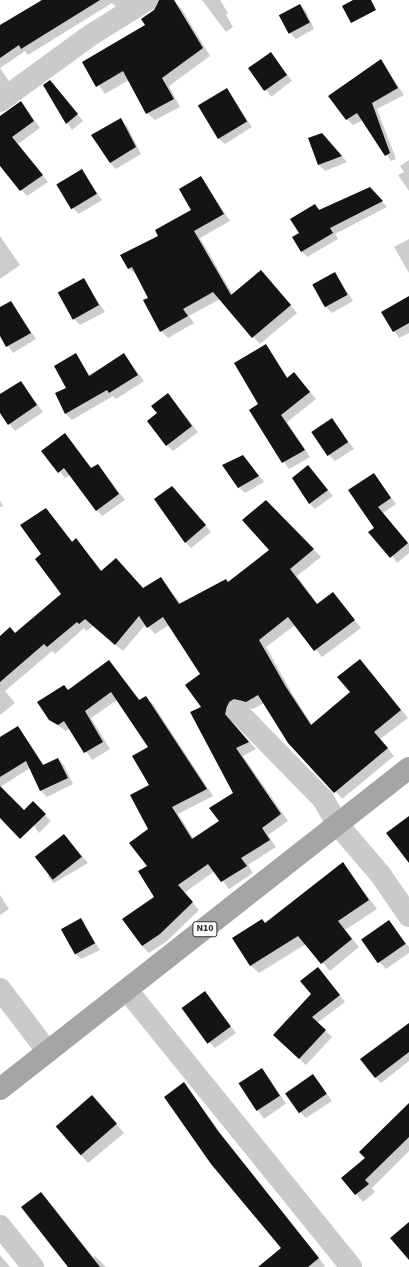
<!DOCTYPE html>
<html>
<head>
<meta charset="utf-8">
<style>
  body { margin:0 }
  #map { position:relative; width:409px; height:1267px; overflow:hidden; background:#fff; font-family:"Source Sans 3",sans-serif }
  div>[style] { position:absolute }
  .shadow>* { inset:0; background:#0003; transform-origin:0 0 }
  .building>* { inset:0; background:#141414; transform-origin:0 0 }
  .minor>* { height:22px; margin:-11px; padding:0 11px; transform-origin:11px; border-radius:11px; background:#cacaca }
  .major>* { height:22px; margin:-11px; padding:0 11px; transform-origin:11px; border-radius:11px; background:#a5a5a5 }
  span { translate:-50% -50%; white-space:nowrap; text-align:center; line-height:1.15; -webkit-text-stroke:4px #fff; paint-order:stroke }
  .shield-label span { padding:1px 3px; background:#fff; border:1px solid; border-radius:3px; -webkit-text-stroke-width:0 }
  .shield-label { font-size:10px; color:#2d2d2d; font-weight:700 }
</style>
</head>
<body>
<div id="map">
  <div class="shadow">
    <i style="clip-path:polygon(40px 0,139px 0,121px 11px,112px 3px,28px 55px,25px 51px,0 68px,0 38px,41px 2px)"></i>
    <i style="clip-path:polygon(202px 0,220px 0,228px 13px,226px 15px,233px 27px,226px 32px)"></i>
    <i style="clip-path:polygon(173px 1px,181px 8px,210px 56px,169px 86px,180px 107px,155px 120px,147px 113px,129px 80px,105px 94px,83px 62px,147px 25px)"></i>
    <i style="clip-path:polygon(300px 5px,306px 11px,314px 29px,296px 39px,290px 33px)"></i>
    <i style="left:271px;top:54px;width:34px;height:26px;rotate:52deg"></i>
    <i style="clip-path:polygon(381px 60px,404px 95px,377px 109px,396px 159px,391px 161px,363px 120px,353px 125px,347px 119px)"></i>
    <i style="clip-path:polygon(0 68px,11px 84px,0 91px)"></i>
    <i style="clip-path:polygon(50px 81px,83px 121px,72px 130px,44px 86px)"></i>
    <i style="clip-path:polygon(227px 89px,252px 127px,225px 144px,218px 138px)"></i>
    <i style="clip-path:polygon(21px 102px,40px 128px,18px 144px,48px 182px,27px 196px,0 165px,0 116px)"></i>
    <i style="clip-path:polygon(121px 120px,127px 126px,141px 154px,116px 169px,110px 163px)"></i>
    <i style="clip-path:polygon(310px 139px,328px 141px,347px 162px,325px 171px,319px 165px)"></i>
    <i style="clip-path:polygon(409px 160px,409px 191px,398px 175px,404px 172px,400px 166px)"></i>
    <i style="clip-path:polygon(82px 171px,102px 200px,79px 214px,73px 208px)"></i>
    <i style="clip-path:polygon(201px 177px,230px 221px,200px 238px,233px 295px,268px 278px,297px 313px,260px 344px,220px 299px,189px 316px,194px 323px,168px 338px,161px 331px,149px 298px,137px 275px,129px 269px,160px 236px,193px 210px)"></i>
    <i style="clip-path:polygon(376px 194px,387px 207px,335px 234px,338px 239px,307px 257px,302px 251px,300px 233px,315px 205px,321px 211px)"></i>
    <i style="clip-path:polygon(0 236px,20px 265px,0 279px)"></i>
    <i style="clip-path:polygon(409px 239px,409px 273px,394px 247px)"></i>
    <i style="clip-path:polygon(335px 273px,353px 301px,332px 313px,326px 307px)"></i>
    <i style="clip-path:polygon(83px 279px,105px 312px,80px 325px,74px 319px)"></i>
    <i style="clip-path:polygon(409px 298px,409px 333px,399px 338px,382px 312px)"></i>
    <i style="clip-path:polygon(11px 302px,36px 339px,13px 353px,0 334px,0 308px)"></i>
    <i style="clip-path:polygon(266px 345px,288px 378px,300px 380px,316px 399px,287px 422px,310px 457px,289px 469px,250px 410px,260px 404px)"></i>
    <i style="clip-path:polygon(124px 354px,144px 381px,116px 399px,113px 396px,72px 420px,66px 414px,56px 394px,68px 388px,76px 355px,90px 376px)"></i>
    <i style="clip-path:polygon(21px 382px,43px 412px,15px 431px,0 412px,0 396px)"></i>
    <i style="clip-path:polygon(174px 401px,198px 432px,173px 451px,167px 445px)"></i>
    <i style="clip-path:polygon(332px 419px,354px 449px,335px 461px,329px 455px)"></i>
    <i style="clip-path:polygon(65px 434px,92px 469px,97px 465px,103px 471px,125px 500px,102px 516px,70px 475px,65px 478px,43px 451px)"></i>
    <i style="clip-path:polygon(243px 456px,264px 482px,245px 493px,238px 487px)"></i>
    <i style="clip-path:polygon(308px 466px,333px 496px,315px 509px,309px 503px)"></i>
    <i style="clip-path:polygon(374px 474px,396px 504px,383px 513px,409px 544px,409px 553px,397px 563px,375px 528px)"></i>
    <i style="clip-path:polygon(178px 493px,211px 532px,191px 548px,185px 542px)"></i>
    <i style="clip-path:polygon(0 501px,3px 506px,0 507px)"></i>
    <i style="clip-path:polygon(266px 501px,321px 557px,297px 576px,318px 605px,333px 593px,361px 628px,322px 657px,295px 625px,266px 647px,293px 695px,312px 725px,351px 693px,360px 660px,408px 718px,380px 739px,394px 756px,342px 799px,264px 703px,253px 709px,242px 706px,235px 709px,232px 722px,256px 749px,243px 756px,288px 821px,268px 835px,276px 847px,248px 865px,253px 873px,229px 889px,215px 871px,184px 893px,199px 910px,167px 941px,149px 953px,142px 946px,155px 897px,148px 866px,150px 748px,117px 700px,91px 718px,110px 749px,92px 760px,70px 728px,66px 731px,49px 719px,69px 691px,109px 661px,141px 701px,146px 697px,153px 704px,213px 796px,178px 814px,194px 839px,220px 821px,234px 794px,202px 707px,202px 674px,169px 625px,155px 634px,146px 624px,123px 651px,93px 626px,86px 631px,84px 628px,55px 654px,52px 651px,5px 691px,15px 703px,0 715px,0 638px,16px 634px,62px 594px,43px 554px,53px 517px,73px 542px,76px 540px,102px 571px,143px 589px,161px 578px,181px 604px,228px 582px,271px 550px)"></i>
    <i style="clip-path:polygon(18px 727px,44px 765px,58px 759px,64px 765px,73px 784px,47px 797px,41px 791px,30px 768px,0 787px,0 740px)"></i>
    <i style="clip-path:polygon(33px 803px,51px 821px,39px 833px,24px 811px)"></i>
    <i style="clip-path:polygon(64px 835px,88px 863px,54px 883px,48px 877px)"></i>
    <i style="clip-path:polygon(343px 864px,377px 909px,345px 930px,359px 947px,330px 971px,306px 944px,259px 973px,250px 965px,262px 920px,266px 924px)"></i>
    <i style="clip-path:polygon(0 895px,9px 909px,0 915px)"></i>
    <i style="clip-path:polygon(81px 920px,100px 950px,81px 959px,75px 953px)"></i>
    <i style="clip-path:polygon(391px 924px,409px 947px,409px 953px,386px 969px,380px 963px)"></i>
    <i style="clip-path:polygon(324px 975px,345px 1002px,317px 1023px,332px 1037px,306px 1065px,280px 1041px)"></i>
    <i style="clip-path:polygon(205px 993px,236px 1033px,215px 1048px,209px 1042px)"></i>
    <i style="clip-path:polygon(409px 1024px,409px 1061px,381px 1083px,375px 1077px)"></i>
    <i style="left:262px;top:1069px;width:42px;height:27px;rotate:55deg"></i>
    <i style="clip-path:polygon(313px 1075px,332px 1101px,306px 1118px,300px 1112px)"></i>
    <i style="clip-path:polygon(184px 1084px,225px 1139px,325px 1266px,324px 1267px,260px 1267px,282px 1249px)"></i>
    <i style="clip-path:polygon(92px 1096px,124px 1133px,88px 1163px,80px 1154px)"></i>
    <i style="clip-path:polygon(409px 1111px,409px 1151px,372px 1188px,375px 1192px,363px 1202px,342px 1178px,367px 1158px)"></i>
    <i style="clip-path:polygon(41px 1193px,93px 1257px,95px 1256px,106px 1267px,68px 1267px)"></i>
    <i style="clip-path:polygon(0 1255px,10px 1267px,0 1267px)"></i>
  </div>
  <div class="building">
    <i style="clip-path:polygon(42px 0,100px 0,21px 49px,19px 45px,0 58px,0 25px)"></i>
    <i style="clip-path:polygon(159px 0,174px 0,203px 48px,162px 78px,174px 99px,146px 114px,123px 71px,96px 87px,82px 62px,145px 25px,141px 19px,154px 10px)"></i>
    <i style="clip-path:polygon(353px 0,371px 0,376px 10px,351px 23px,342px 6px)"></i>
    <i style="left:300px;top:4px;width:21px;height:24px;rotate:62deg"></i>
    <i style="left:271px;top:52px;width:28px;height:28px;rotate:55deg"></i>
    <i style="clip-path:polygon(381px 59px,398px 88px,372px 103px,390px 153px,385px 156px,357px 113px,346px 120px,328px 96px)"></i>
    <i style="clip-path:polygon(50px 80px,78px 114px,66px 124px,43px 85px)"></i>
    <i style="left:227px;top:88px;width:39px;height:34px;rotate:59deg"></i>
    <i style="clip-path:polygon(21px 101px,34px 121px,12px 137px,43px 175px,20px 191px,0 166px,0 116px)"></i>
    <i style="clip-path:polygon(121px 118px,136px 147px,110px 163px,91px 135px)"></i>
    <i style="clip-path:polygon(322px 133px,342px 156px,318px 165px,308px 138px)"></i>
    <i style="left:82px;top:169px;width:29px;height:30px;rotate:59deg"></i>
    <i style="clip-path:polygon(201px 176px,224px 214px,194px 231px,231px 295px,261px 270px,291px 305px,252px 338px,213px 292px,183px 309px,188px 316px,160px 332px,143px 300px,148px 298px,132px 267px,128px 269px,120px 255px,158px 236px,155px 230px,191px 210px,179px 189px)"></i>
    <i style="clip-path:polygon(370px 187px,383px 201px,330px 228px,333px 233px,301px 252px,292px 237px,299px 233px,290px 219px,315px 204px,319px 210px)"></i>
    <i style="left:335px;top:272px;width:26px;height:26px;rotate:61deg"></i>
    <i style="left:84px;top:278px;width:31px;height:30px;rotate:61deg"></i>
    <i style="clip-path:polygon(409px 296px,409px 323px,393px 332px,381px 312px)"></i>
    <i style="clip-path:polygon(11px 301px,31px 333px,6px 347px,0 336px,0 307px)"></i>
    <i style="clip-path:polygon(266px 344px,287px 378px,294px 372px,310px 392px,281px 415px,305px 450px,282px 463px,249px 410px,258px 404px,234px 363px)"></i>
    <i style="clip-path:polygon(76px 353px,89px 376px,124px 353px,138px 375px,109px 393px,107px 390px,65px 414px,55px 393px,66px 388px,54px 366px)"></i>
    <i style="clip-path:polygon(21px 381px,37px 405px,8px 425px,0 413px,0 394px)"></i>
    <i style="clip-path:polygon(168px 393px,192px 426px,166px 446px,147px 421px,157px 413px,151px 406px)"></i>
    <i style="left:332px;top:418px;width:29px;height:25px;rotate:56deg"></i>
    <i style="clip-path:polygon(65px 433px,91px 468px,98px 464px,119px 494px,96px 511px,64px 468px,58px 473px,41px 451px)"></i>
    <i style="clip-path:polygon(243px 455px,259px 476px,238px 488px,222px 465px)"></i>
    <i style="clip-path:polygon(308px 465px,328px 490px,309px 504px,292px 478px)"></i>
    <i style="clip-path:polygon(374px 473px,391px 498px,378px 507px,408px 543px,390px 558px,368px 532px,374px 528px,348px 490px)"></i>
    <i style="clip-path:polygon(172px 486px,206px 525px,185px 543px,154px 499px)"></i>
    <i style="clip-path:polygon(266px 500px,314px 549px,290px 569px,317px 604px,333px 592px,355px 620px,314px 651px,288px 617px,259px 640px,286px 687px,311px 725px,350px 692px,337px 677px,360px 659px,401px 710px,374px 732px,388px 748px,334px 793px,288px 743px,258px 695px,246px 702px,234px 699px,229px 702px,225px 714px,249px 742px,236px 748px,281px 814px,262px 828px,270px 840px,241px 858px,247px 866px,221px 882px,208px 864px,178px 885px,193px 902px,160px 934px,142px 946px,122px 919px,154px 897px,138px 871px,147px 866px,129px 843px,148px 829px,130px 795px,149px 785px,132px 756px,148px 747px,111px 692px,85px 711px,103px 742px,84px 753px,64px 721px,58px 725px,49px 720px,37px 702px,64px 685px,68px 690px,109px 660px,139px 700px,146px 696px,207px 789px,172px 807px,192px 839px,219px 821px,209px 808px,233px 793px,190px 712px,201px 707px,185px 685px,200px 674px,163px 617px,147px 628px,139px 616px,115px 645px,85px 619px,79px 624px,77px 622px,47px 647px,44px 644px,0 682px,0 636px,10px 627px,15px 633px,61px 594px,35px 559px,41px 554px,20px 525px,46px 508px,72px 542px,76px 538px,101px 571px,116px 558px,143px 588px,161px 577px,179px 604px,226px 579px,228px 582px,269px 550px,242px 520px)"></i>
    <i style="clip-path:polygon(18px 726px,43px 765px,58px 758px,68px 778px,40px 791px,26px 761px,0 777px,0 737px)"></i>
    <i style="clip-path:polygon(0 786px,24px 810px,33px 801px,46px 814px,20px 839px,0 818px)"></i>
    <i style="clip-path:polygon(409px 816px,409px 863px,386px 833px)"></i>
    <i style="left:64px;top:834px;width:29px;height:37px;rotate:52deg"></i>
    <i style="clip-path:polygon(343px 862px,369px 900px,338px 921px,352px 939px,321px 964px,298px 936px,250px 966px,232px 938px,262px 919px,265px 923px)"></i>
    <i style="left:81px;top:918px;width:29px;height:23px;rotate:61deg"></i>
    <i style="left:389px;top:920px;width:29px;height:34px;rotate:55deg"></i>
    <i style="clip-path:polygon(318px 967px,340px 995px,312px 1017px,326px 1030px,299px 1059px,273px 1035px,311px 994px,300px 981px)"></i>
    <i style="left:205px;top:991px;width:44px;height:29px;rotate:54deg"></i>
    <i style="clip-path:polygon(409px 1023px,409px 1052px,375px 1078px,360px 1059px)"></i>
    <i style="left:262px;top:1068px;width:33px;height:28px;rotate:57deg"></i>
    <i style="left:313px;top:1074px;width:24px;height:34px;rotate:55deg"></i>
    <i style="clip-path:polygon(184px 1082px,218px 1131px,319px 1258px,308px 1267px,258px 1267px,281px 1248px,211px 1164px,164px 1097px)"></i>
    <i style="left:92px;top:1095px;width:38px;height:48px;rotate:49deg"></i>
    <i style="clip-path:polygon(409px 1103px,409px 1137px,365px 1180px,369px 1184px,355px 1195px,341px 1178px,365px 1158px,359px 1152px)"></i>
    <i style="clip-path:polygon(41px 1192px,100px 1267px,68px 1267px,21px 1207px)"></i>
    <i style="clip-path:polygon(409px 1222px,409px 1260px,390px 1238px)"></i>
  </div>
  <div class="minor">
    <i style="left:0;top:101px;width:112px;rotate:-36deg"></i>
    <i style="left:91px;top:35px;width:66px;rotate:-32deg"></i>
    <i style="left:237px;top:711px;width:123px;rotate:45.7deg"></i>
    <i style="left:323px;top:799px;width:30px;rotate:60deg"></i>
    <i style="left:338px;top:825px;width:65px;rotate:49.4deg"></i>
    <i style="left:380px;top:874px;width:51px;rotate:55.4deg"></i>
    <i style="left:0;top:989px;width:79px;rotate:52.7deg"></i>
    <i style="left:127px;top:990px;width:356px;rotate:51deg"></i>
    <i style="left:0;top:1226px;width:53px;rotate:51.2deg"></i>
  </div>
  <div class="major">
    <i style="left:0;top:1089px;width:520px;rotate:-38.13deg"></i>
  </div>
  <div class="shield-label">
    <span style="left:205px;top:929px">N10</span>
  </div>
</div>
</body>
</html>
